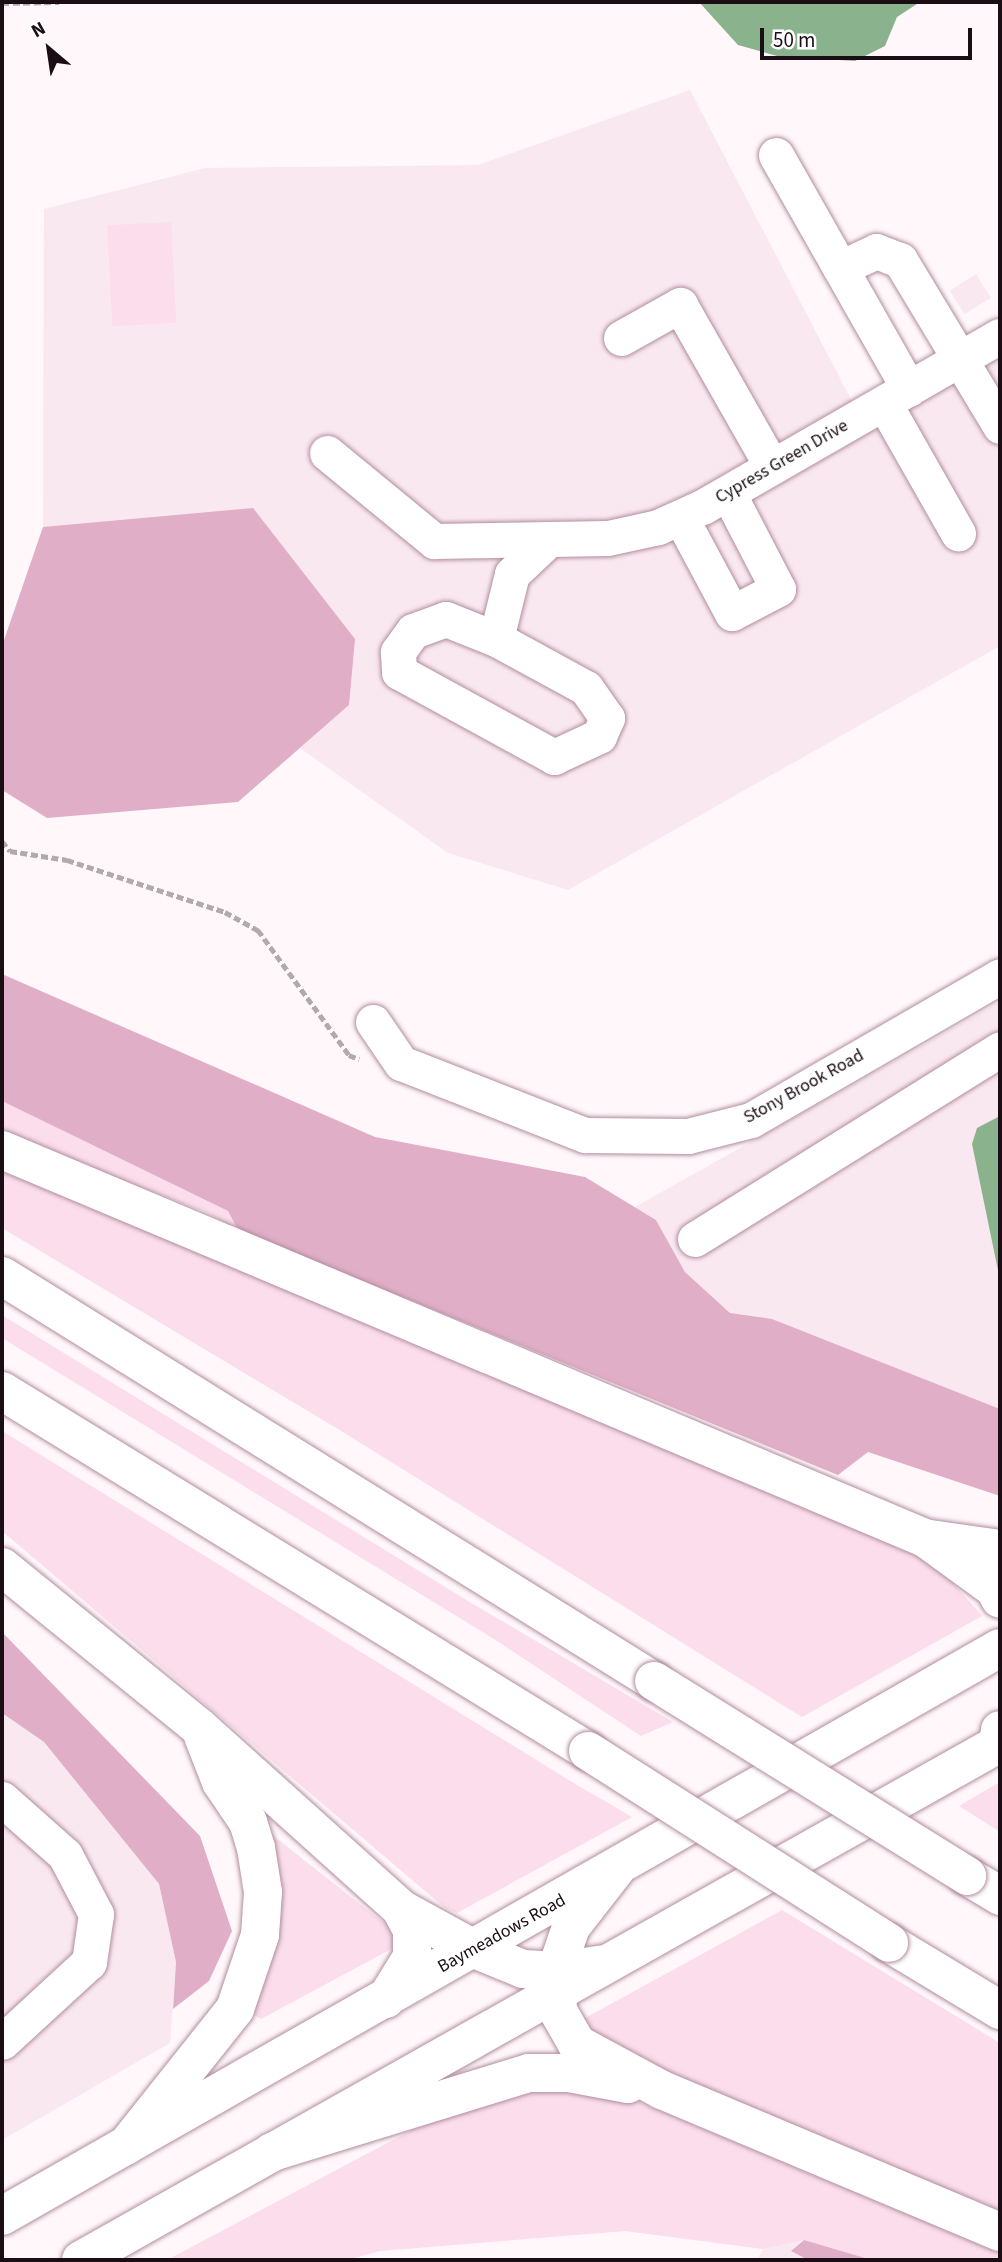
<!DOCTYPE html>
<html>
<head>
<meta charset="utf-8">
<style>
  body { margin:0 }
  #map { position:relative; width:1002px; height:2262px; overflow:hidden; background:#fff7fa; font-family:"Source Sans 3",sans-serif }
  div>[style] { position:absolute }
  .built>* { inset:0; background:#fae8f0; transform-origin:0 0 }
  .green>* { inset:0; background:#fbddeb; transform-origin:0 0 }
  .forest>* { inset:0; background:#e1aec7 }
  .water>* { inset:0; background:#8ab28d }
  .path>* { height:4.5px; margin-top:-2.25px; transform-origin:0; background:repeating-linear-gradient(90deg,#b3a9ad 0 7px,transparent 0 10.5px) }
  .roads { filter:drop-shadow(0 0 2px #b18d9f) drop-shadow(0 0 2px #b18d9f) }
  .minor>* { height:35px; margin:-17.5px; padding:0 17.5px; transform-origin:17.5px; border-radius:17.5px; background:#fff }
  .major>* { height:38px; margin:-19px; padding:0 19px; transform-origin:19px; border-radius:19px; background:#fff }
  .highway>* { height:38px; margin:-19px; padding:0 19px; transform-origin:19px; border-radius:19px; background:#fff }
  .bridges { filter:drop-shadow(0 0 2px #b18d9f) drop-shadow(0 0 2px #b18d9f) }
  .highway-bridge>* { height:38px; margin:-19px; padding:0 19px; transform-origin:19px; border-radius:19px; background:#fff }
  span { translate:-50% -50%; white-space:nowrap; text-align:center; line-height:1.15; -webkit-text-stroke:6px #fff; paint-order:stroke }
  .street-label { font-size:18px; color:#1a0d14 }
  .frame { position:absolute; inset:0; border:4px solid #1a0d14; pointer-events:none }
  .north { position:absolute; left:14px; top:14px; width:70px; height:70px; -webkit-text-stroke:5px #fff; paint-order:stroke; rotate:331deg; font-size:19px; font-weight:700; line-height:28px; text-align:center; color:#1a0d14 }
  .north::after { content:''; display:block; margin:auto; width:24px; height:32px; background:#1a0d14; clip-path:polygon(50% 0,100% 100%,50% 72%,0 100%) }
  .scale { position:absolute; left:760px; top:28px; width:212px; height:32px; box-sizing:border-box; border:4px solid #1a0d14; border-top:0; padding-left:9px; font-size:21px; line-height:24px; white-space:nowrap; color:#1a0d14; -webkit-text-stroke:5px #fff; paint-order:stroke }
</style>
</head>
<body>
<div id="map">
  <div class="built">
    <i style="clip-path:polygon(690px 90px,868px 432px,1000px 357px,1000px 646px,568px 890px,448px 853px,300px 748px,349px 705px,43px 527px,44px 209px,205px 168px,478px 165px)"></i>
    <i style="left:976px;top:274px;width:28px;height:31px;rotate:58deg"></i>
    <i style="clip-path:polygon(1000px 1002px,1000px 1409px,772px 1319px,730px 1313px,685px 1272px,656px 1220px,635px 1207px)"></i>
    <i style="clip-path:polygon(2px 1713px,44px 1742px,159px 1884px,176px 1962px,170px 2043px,2px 2140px)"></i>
    <i style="clip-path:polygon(803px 2240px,791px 2251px,808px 2260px,757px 2260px,763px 2249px)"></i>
  </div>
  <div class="green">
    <i style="left:171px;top:222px;width:101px;height:64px;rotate:87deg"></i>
    <i style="clip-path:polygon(2px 1101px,228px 1211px,238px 1230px,208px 1213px,2px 1133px)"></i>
    <i style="clip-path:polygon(2px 1166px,889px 1540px,939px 1567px,982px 1616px,802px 1717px,338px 1429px,2px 1228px)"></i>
    <i style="clip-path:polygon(2px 1315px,468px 1601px,673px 1722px,641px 1736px,494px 1639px,2px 1338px)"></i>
    <i style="clip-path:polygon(2px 1431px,572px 1782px,632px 1817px,457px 1913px,445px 1908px,2px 1531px)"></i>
    <i style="clip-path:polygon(1000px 1782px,1000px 1832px,959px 1806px)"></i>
    <i style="clip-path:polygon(271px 1834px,389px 1927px,395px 1947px,261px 2019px,249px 2012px,267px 1977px,277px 1922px)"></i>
    <i style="clip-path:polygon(782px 1910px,1000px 2043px,1000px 2216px,614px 2054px,578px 2022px)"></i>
    <i style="clip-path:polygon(530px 2088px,634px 2100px,1000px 2253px,1000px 2260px,872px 2260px,804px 2240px,763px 2249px,625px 2231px,380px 2251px,347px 2260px,167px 2260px,453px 2108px)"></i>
  </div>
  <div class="forest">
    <i style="clip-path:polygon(253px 508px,355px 639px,349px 705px,238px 802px,47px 818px,2px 790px,2px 646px,43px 527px)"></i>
    <i style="clip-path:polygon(2px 974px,375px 1137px,585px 1177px,656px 1220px,685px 1272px,730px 1313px,772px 1319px,1000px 1409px,1000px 1496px,868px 1452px,838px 1475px,238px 1230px,228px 1211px,2px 1101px)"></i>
    <i style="clip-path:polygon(2px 1632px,200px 1836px,232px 1931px,209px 1981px,173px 2009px,176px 1962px,159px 1884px,44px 1742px,2px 1713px)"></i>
    <i style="clip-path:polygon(804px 2240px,872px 2260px,808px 2260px,791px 2251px)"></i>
  </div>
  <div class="water">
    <i style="clip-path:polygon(699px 2px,920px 2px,897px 17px,885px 46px,855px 61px,777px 56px,738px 45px)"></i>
    <i style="clip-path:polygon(1000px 1116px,1000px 1280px,972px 1144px,977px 1128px)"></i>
  </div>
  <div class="path">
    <i style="left:2px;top:3px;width:57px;rotate:-1deg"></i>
    <i style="left:2px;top:841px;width:13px;rotate:51deg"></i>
    <i style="left:10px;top:851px;width:58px;rotate:9deg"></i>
    <i style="left:67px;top:860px;width:166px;rotate:18.2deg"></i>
    <i style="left:225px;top:912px;width:38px;rotate:29deg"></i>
    <i style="left:258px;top:930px;width:155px;rotate:53.9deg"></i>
    <i style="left:349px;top:1055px;width:11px;rotate:22deg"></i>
  </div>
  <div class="roads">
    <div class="minor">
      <i style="left:776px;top:155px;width:269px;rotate:60.4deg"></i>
      <i style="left:840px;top:268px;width:40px;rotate:-25deg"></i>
      <i style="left:876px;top:251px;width:26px;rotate:21deg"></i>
      <i style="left:900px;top:260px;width:194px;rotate:58.9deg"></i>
      <i style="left:621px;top:338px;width:68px;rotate:-29.2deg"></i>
      <i style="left:680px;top:305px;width:186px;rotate:60.4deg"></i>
      <i style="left:884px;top:403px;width:150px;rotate:60.4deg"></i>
      <i style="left:327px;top:453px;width:139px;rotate:39.4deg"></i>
      <i style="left:434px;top:541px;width:174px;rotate:-1deg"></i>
      <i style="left:608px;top:538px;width:51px;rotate:-12.4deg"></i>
      <i style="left:658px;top:527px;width:51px;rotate:-24.5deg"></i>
      <i style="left:704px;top:506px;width:341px;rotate:-29.9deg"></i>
      <i style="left:681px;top:518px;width:108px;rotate:61.8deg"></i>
      <i style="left:732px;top:613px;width:52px;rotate:-27.6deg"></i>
      <i style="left:778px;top:589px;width:108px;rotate:-117.5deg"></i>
      <i style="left:496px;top:639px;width:54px;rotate:-158.2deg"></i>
      <i style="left:446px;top:619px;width:35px;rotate:160deg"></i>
      <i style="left:413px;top:631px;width:26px;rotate:126deg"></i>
      <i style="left:398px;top:652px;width:20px;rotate:87deg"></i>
      <i style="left:399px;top:672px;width:177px;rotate:28.7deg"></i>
      <i style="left:554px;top:757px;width:50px;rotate:-25deg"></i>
      <i style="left:599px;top:736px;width:20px;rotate:-66deg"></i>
      <i style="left:607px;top:718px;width:37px;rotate:-125deg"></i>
      <i style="left:586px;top:688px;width:102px;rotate:-151.4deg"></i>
      <i style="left:496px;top:639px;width:67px;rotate:-76.2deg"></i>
      <i style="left:512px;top:574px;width:48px;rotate:-43.3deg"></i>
      <i style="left:373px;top:1022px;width:50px;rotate:55.7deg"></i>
      <i style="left:401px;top:1063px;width:198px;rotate:21.4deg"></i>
      <i style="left:585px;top:1135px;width:103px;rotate:0.6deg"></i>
      <i style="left:688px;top:1136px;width:65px;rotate:-14.3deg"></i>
      <i style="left:751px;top:1120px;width:288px;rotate:-30deg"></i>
      <i style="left:695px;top:1239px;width:359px;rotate:-31.9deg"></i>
      <i style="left:2px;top:1799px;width:84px;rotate:41.6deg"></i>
      <i style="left:65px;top:1855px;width:67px;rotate:62.3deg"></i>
      <i style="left:96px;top:1914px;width:49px;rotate:98.3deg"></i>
      <i style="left:89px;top:1962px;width:118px;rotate:137.4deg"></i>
    </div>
    <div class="major">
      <i style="left:2px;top:2216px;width:1148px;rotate:-29.65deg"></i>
      <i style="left:81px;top:2260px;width:1054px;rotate:-29.36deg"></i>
    </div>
    <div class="highway">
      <i style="left:2px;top:1150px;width:1001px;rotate:22.8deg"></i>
      <i style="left:925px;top:1538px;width:87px;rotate:36.1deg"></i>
      <i style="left:995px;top:1589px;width:11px;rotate:63deg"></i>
      <i style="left:2px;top:1276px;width:768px;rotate:31.85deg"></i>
      <i style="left:2px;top:1391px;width:688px;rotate:31.56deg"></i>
      <i style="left:930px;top:1539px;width:71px;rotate:8.1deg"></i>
      <i style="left:2px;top:1567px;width:254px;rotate:39.1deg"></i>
      <i style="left:199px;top:1727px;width:272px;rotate:42deg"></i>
      <i style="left:401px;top:1909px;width:83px;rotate:28.7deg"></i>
      <i style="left:474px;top:1949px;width:53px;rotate:22.2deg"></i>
      <i style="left:523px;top:1969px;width:33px;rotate:3deg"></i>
      <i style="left:556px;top:1971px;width:49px;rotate:-8.3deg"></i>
      <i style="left:998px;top:1744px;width:14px;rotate:-82deg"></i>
      <i style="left:616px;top:1869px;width:73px;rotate:127.8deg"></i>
      <i style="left:571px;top:1927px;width:46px;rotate:108.8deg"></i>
      <i style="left:556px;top:1971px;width:40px;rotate:87.1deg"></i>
      <i style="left:558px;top:2011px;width:38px;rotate:60deg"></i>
      <i style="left:577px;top:2044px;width:97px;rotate:28.4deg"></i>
      <i style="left:662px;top:2090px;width:367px;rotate:22.8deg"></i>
      <i style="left:967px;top:1876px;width:39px;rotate:31deg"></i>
      <i style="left:889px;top:1943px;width:130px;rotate:31.1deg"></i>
      <i style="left:386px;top:1999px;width:49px;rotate:-58.2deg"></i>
      <i style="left:412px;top:1957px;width:27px;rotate:-90deg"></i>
      <i style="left:412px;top:1930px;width:24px;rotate:-118deg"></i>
      <i style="left:126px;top:2146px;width:175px;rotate:-51.5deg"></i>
      <i style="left:235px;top:2009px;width:78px;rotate:-71.3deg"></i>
      <i style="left:260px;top:1935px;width:43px;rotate:-86deg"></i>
      <i style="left:263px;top:1892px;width:45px;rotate:-99deg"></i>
      <i style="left:256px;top:1848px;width:27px;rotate:-107deg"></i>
      <i style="left:248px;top:1822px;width:48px;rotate:-124deg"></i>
      <i style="left:221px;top:1782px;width:49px;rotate:-111.4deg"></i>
      <i style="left:272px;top:2152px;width:269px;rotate:-17.1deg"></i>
      <i style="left:529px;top:2073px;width:40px"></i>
      <i style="left:569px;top:2073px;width:60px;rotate:10.6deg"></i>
    </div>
  </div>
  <div class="bridges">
    <div class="highway-bridge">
      <i style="left:654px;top:1681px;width:369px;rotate:31.9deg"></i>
      <i style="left:588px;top:1751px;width:357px;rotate:32.5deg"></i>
    </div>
  </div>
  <div class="street-label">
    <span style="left:782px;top:462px;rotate:-30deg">Cypress Green Drive</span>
    <span style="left:804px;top:1087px;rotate:-29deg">Stony Brook Road</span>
    <span style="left:502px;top:1934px;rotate:-29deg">Baymeadows Road</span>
  </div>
  <div class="frame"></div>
  <div class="north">N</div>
  <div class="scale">50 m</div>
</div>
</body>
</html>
